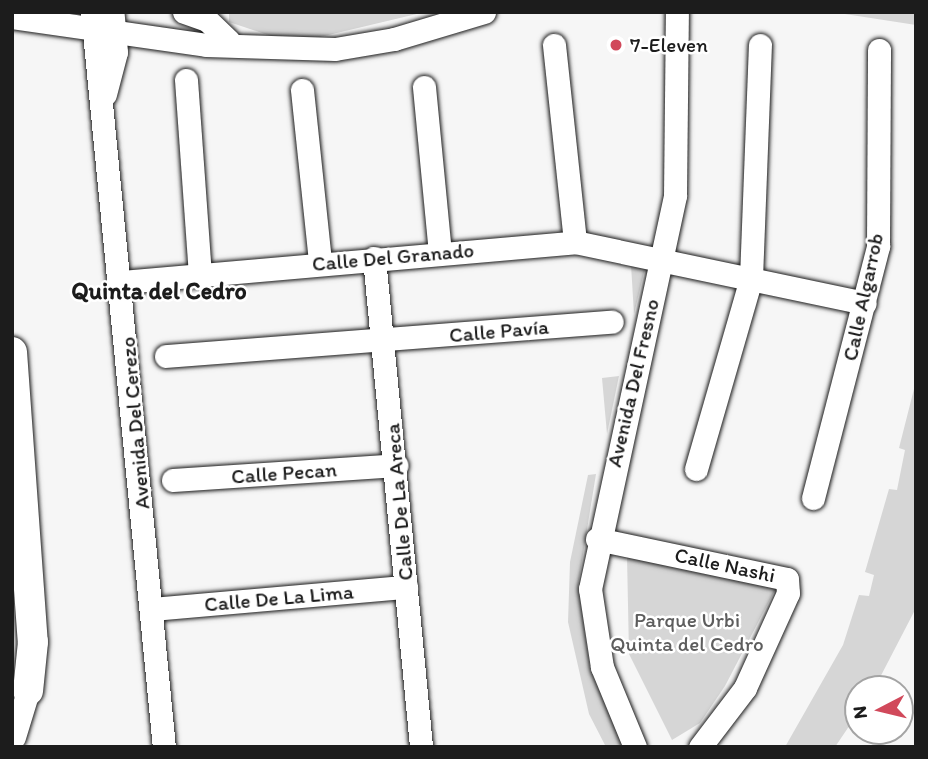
<!DOCTYPE html>
<html>
<head>
<meta charset="utf-8">
<style>
  body { margin:0 }
  #map { position:relative; width:928px; height:759px; overflow:hidden; background:#f6f6f6; font-family:Itim,sans-serif }
  div>[style] { position:absolute }
  .green>* { inset:0; background:#d6d6d6 }
  .roads { filter:drop-shadow(0 0 2px #1c1c1c) drop-shadow(0 0 2px #1c1c1c) }
  .minor>* { height:23px; margin:-11.5px; padding:0 11.5px; transform-origin:11.5px; border-radius:11.5px; background:#fff }
  .major>* { height:30px; margin:-15px; padding:0 15px; transform-origin:15px; border-radius:15px; background:#fff }
  .dots>* { width:19px; height:19px; translate:-50% -50%; box-sizing:border-box; border:4px solid #fff; border-radius:50% }
  span { translate:-50% -50%; white-space:nowrap; text-align:center; line-height:1.15; -webkit-text-stroke:5px #fff; paint-order:stroke }
  .poi-label { font-size:21px; color:#1c1c1c }
  .left { translate:0 -50%; text-align:left }
  .street-label { font-size:21px; color:#1c1c1c }
  .park-label { font-size:21px; color:#5d5d5d }
  .quarter-label { font-size:24px; color:#1c1c1c; font-weight:700 }
  .frame { position:absolute; inset:0; border:14px solid #1c1c1c; pointer-events:none }
  .north { position:absolute; left:844px; top:675px; width:70px; height:70px; box-sizing:border-box; background:#fff; border:2px solid #a4a4a4; border-radius:50%; rotate:263deg; font-size:19px; font-weight:700; line-height:28px; text-align:center; color:#1c1c1c }
  .north::after { content:''; display:block; margin:auto; width:24px; height:32px; background:#d1495b; clip-path:polygon(50% 0,100% 100%,50% 72%,0 100%) }
</style>
</head>
<body>
<div id="map">
  <div class="green">
    <i style="clip-path:polygon(229px 12px,425px 12px,320px 37px,274px 37px,229px 22px)"></i>
    <i style="clip-path:polygon(832px 12px,916px 12px,916px 25px)"></i>
    <i style="clip-path:polygon(631px 265px,645px 268px,634px 314px)"></i>
    <i style="clip-path:polygon(619px 376px,607px 434px,602px 378px)"></i>
    <i style="clip-path:polygon(916px 381px,916px 608px,874px 689px,858px 689px,858px 713px,835px 747px,785px 747px,843px 645px,859px 595px,869px 596px,874px 575px,865px 572px,889px 489px,897px 490px,905px 450px,899px 448px)"></i>
    <i style="clip-path:polygon(596px 474px,578px 585px,590px 669px,623px 747px,606px 747px,589px 714px,568px 622px,570px 562px,588px 475px)"></i>
    <i style="clip-path:polygon(627px 556px,776px 588px,725px 686px,700px 723px,672px 740px,629px 654px)"></i>
  </div>
  <div class="roads">
    <div class="minor">
      <i style="left:92px;top:12px;width:739px;rotate:84.41deg"></i>
      <i style="left:184px;top:12px;width:24px;rotate:19deg"></i>
      <i style="left:207px;top:20px;width:30px;rotate:44deg"></i>
      <i style="left:12px;top:17px;width:196px;rotate:8.2deg"></i>
      <i style="left:206px;top:45px;width:129px;rotate:1.8deg"></i>
      <i style="left:335px;top:49px;width:60px;rotate:-9.6deg"></i>
      <i style="left:394px;top:39px;width:94px;rotate:-16.7deg"></i>
      <i style="left:554px;top:45px;width:198px;rotate:83.9deg"></i>
      <i style="left:186px;top:80px;width:196px;rotate:85.9deg"></i>
      <i style="left:424px;top:87px;width:166px;rotate:84.5deg"></i>
      <i style="left:302px;top:90px;width:173px;rotate:84deg"></i>
      <i style="left:105px;top:94px;width:43px;rotate:-75.3deg"></i>
      <i style="left:116px;top:52px;width:38px;rotate:-95deg"></i>
      <i style="left:374px;top:258px;width:491px;rotate:84.5deg"></i>
      <i style="left:122px;top:282px;width:455px;rotate:-5deg"></i>
      <i style="left:575px;top:242px;width:296px;rotate:11.9deg"></i>
      <i style="left:166px;top:356px;width:447px;rotate:-4.4deg"></i>
      <i style="left:696px;top:469px;width:199px;rotate:-73.9deg"></i>
      <i style="left:751px;top:278px;width:233px;rotate:-87.8deg"></i>
      <i style="left:173px;top:480px;width:224px;rotate:-3.8deg"></i>
      <i style="left:813px;top:498px;width:260px;rotate:-75.5deg"></i>
      <i style="left:878px;top:246px;width:196px;rotate:-89.7deg"></i>
      <i style="left:597px;top:539px;width:194px;rotate:11.9deg"></i>
      <i style="left:787px;top:579px;width:14px;rotate:86deg"></i>
      <i style="left:788px;top:593px;width:104px;rotate:114.4deg"></i>
      <i style="left:745px;top:688px;width:74px;rotate:127.3deg"></i>
      <i style="left:152px;top:609px;width:255px;rotate:-5deg"></i>
      <i style="left:14px;top:737px;width:48px;rotate:-73.1deg"></i>
      <i style="left:635px;top:747px;width:87px;rotate:-112.4deg"></i>
      <i style="left:602px;top:667px;width:79px;rotate:-98.7deg"></i>
      <i style="left:590px;top:589px;width:403px;rotate:-77.8deg"></i>
      <i style="left:675px;top:195px;width:183px;rotate:-89.4deg"></i>
    </div>
    <div class="major">
      <i style="left:12px;top:352px;width:291px;rotate:85.9deg"></i>
      <i style="left:33px;top:642px;width:49px;rotate:95.8deg"></i>
    </div>
  </div>
  <div class="dots">
    <i style="left:616px;top:45px;background:#d1495b"></i>
  </div>
  <div class="poi-label">
    <span class="left" style="left:630px;top:45px">7-Eleven</span>
  </div>
  <div class="street-label">
    <span style="left:393px;top:257px;rotate:-5deg">Calle Del Granado</span>
    <span style="left:863px;top:297px;rotate:-78deg">Calle Algarrob</span>
    <span style="left:499px;top:331px;rotate:-5deg">Calle Pavía</span>
    <span style="left:633px;top:383px;rotate:-77deg">Avenida Del Fresno</span>
    <span style="left:135px;top:423px;rotate:-95deg">Avenida Del Cerezo</span>
    <span style="left:284px;top:473px;rotate:-4deg">Calle Pecan</span>
    <span style="left:399px;top:502px;rotate:-95deg">Calle De La Areca</span>
    <span style="left:725px;top:565px;rotate:12deg">Calle Nashi</span>
    <span style="left:279px;top:598px;rotate:-5deg">Calle De La Lima</span>
  </div>
  <div class="park-label">
    <span style="left:687px;top:632px">Parque Urbi<br>Quinta del Cedro</span>
  </div>
  <div class="quarter-label">
    <span style="left:159px;top:291px">Quinta del Cedro</span>
  </div>
  <div class="frame"></div>
  <div class="north">N</div>
</div>
</body>
</html>
